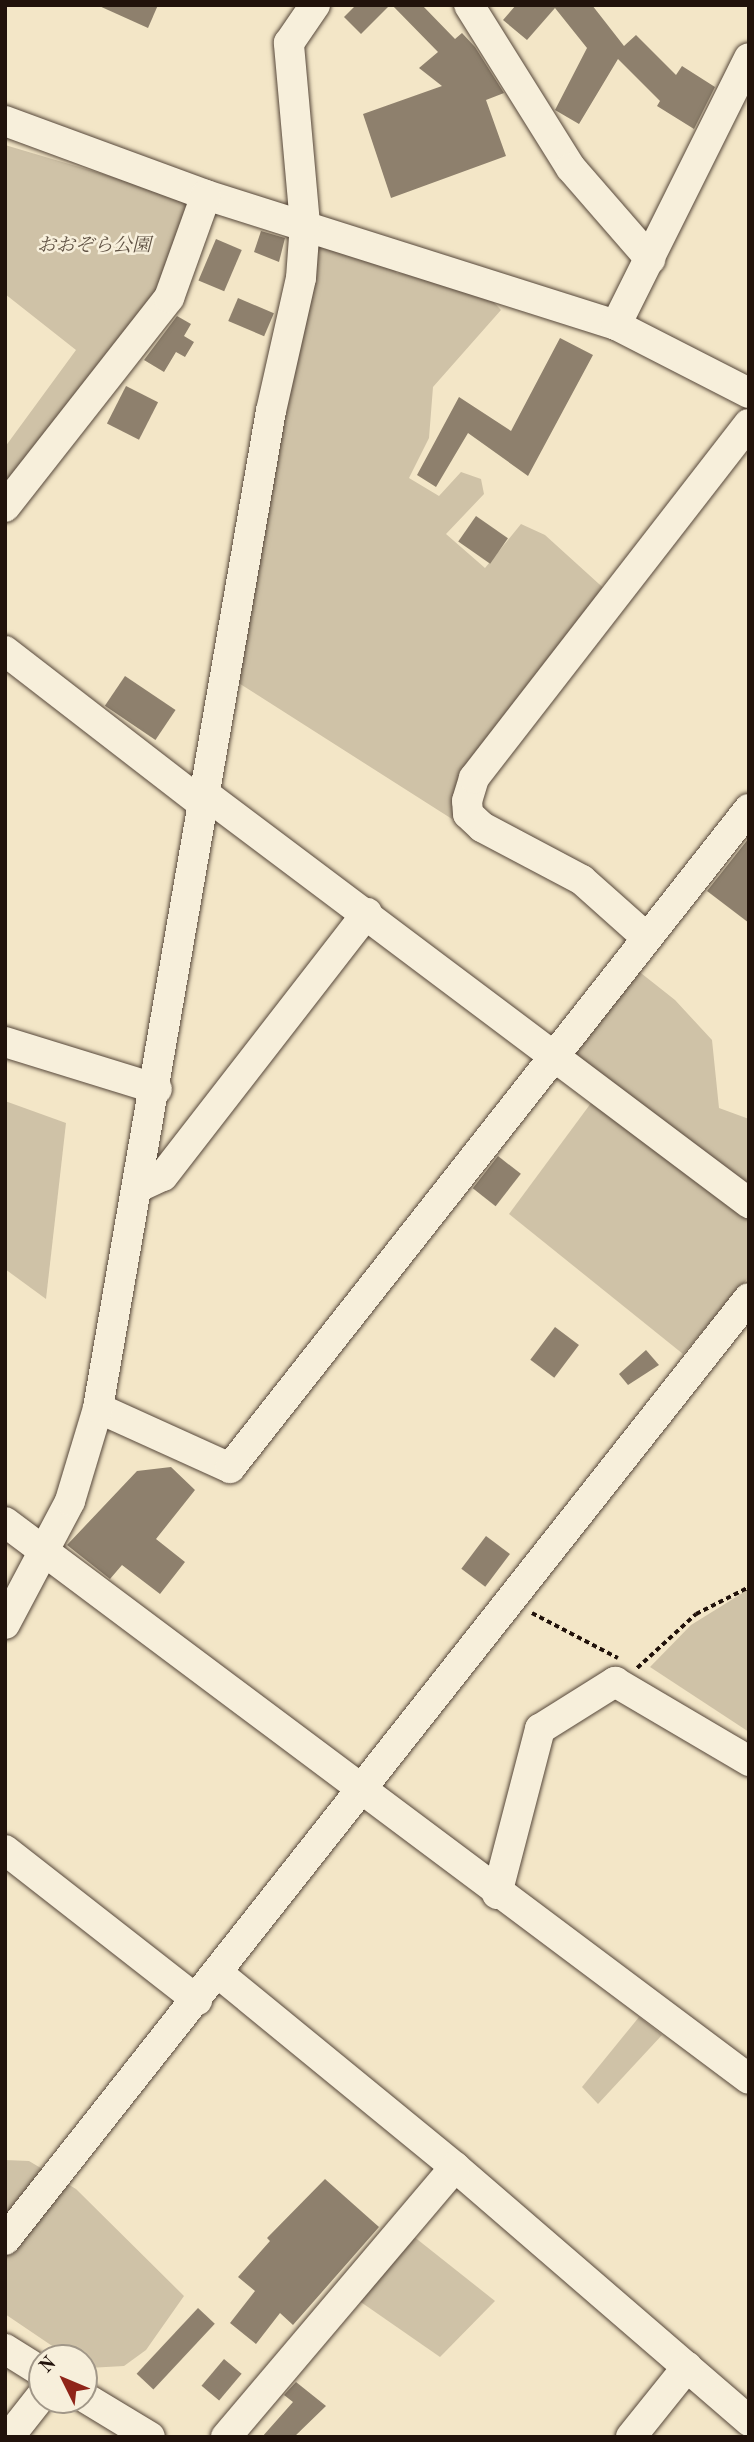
<!DOCTYPE html>
<html>
<head>
<meta charset="utf-8">
<style>
  body { margin:0 }
  #map { position:relative; width:754px; height:2442px; overflow:hidden; background:#f3e6c7; font-family:"Old Standard TT","Noto Serif JP",serif }
  div>[style] { position:absolute }
  .green>* { inset:0; background:#cfc2a7 }
  .building>* { inset:0; background:#8e806d; transform-origin:0 0 }
  .path>* { height:3.5px; margin-top:-1.75px; transform-origin:0; background:repeating-linear-gradient(90deg,#21120b 0 5px,transparent 0 8.5px) }
  .roads { filter:drop-shadow(0 0 2px #56473a) drop-shadow(0 0 2px #56473a) }
  .minor>* { height:30px; margin:-15px; padding:0 15px; transform-origin:15px; border-radius:15px; background:#f7efdb }
  span { translate:-50% -50%; white-space:nowrap; text-align:center; line-height:1.15; -webkit-text-stroke:5px #f7efdb; paint-order:stroke }
  .park-label { font-size:19px; color:#5e5042; font-style:italic }
  .frame { position:absolute; inset:0; border:7px solid #21120b; pointer-events:none }
  .north { position:absolute; left:28px; top:2344px; width:70px; height:70px; box-sizing:border-box; background:#f7efdb; border:2px solid #a19788; border-radius:50%; rotate:313deg; font-size:19px; font-weight:700; line-height:28px; text-align:center; color:#21120b }
  .north::after { content:''; display:block; margin:auto; width:24px; height:32px; background:#8f2418; clip-path:polygon(50% 0,100% 100%,50% 72%,0 100%) }
</style>
</head>
<body>
<div id="map">
  <div class="green">
    <i style="clip-path:polygon(5px 145px,194px 201px,161px 309px,5px 502px,5px 447px,76px 350px,5px 294px)"></i>
    <i style="clip-path:polygon(304px 247px,374px 247px,397px 273px,472px 279px,501px 310px,433px 387px,429px 438px,409px 478px,439px 496px,461px 472px,481px 479px,484px 494px,446px 534px,485px 568px,521px 524px,545px 535px,620px 603px,584px 636px,452px 819px,226px 675px)"></i>
    <i style="clip-path:polygon(627px 962px,675px 1000px,712px 1040px,719px 1108px,749px 1119px,749px 1187px,566px 1054px)"></i>
    <i style="clip-path:polygon(594px 1099px,749px 1216px,749px 1277px,683px 1354px,509px 1214px)"></i>
    <i style="clip-path:polygon(5px 1101px,66px 1123px,46px 1299px,5px 1269px)"></i>
    <i style="clip-path:polygon(749px 1589px,749px 1732px,650px 1667px,691px 1625px)"></i>
    <i style="clip-path:polygon(639px 2017px,662px 2035px,598px 2104px,582px 2087px)"></i>
    <i style="clip-path:polygon(5px 2160px,29px 2161px,76px 2189px,184px 2296px,146px 2350px,124px 2366px,88px 2368px,84px 2358px,70px 2358px,5px 2314px)"></i>
    <i style="clip-path:polygon(408px 2232px,495px 2301px,440px 2357px,355px 2298px)"></i>
  </div>
  <div class="building">
    <i style="clip-path:polygon(97px 5px,158px 5px,148px 28px)"></i>
    <i style="clip-path:polygon(356px 5px,390px 5px,361px 34px,344px 17px)"></i>
    <i style="clip-path:polygon(392px 5px,422px 5px,455px 39px,462px 33px,475px 47px,504px 93px,486px 100px,506px 156px,391px 198px,363px 114px,442px 86px,419px 68px,438px 52px)"></i>
    <i style="clip-path:polygon(516px 5px,592px 5px,624px 46px,636px 35px,676px 75px,682px 66px,715px 87px,694px 129px,657px 106px,660px 101px,618px 59px,579px 124px,555px 110px,587px 48px,555px 8px,527px 40px,503px 20px)"></i>
    <i style="clip-path:polygon(261px 231px,285px 238px,279px 262px,254px 252px)"></i>
    <i style="left:216px;top:239px;width:28px;height:45px;rotate:23deg"></i>
    <i style="left:238px;top:298px;width:39px;height:25px;rotate:23deg"></i>
    <i style="clip-path:polygon(177px 316px,191px 324px,184px 336px,194px 342px,185px 357px,176px 352px,164px 372px,144px 360px)"></i>
    <i style="clip-path:polygon(560px 338px,593px 355px,528px 476px,468px 433px,436px 487px,417px 475px,459px 397px,511px 431px)"></i>
    <i style="left:126px;top:386px;width:36px;height:42px;rotate:27deg"></i>
    <i style="left:476px;top:516px;width:39px;height:31px;rotate:35deg"></i>
    <i style="left:125px;top:676px;width:61px;height:36px;rotate:34deg"></i>
    <i style="clip-path:polygon(749px 838px,749px 923px,707px 891px)"></i>
    <i style="left:498px;top:1156px;width:29px;height:41px;rotate:38deg"></i>
    <i style="left:555px;top:1327px;width:30px;height:41px;rotate:37deg"></i>
    <i style="clip-path:polygon(646px 1350px,659px 1365px,628px 1385px,619px 1374px)"></i>
    <i style="clip-path:polygon(171px 1467px,195px 1490px,156px 1539px,185px 1562px,160px 1594px,122px 1565px,110px 1579px,67px 1545px,137px 1471px)"></i>
    <i style="left:486px;top:1536px;width:30px;height:41px;rotate:37deg"></i>
    <i style="clip-path:polygon(325px 2179px,379px 2227px,293px 2325px,280px 2313px,256px 2344px,230px 2323px,255px 2291px,238px 2277px,270px 2241px,267px 2238px)"></i>
    <i style="left:198px;top:2308px;width:23px;height:90px;rotate:43deg"></i>
    <i style="left:224px;top:2359px;width:23px;height:35px;rotate:40deg"></i>
    <i style="clip-path:polygon(296px 2382px,326px 2406px,294px 2437px,262px 2437px,293px 2402px,284px 2395px)"></i>
  </div>
  <div class="path">
    <i style="left:532px;top:1613px;width:97px;rotate:27.6deg"></i>
    <i style="left:637px;top:1668px;width:80px;rotate:-42.5deg"></i>
    <i style="left:696px;top:1614px;width:59px;rotate:-27deg"></i>
  </div>
  <div class="roads">
    <div class="minor">
      <i style="left:469px;top:5px;width:192px;rotate:58deg"></i>
      <i style="left:571px;top:168px;width:121px;rotate:49deg"></i>
      <i style="left:5px;top:121px;width:214px;rotate:20.2deg"></i>
      <i style="left:206px;top:195px;width:430px;rotate:17.6deg"></i>
      <i style="left:616px;top:325px;width:149px;rotate:27.1deg"></i>
      <i style="left:616px;top:325px;width:298px;rotate:-63.5deg"></i>
      <i style="left:5px;top:507px;width:266px;rotate:-51.9deg"></i>
      <i style="left:169px;top:298px;width:109px;rotate:-70.2deg"></i>
      <i style="left:5px;top:651px;width:252px;rotate:37.7deg"></i>
      <i style="left:205px;top:794px;width:681px;rotate:36.94deg"></i>
      <i style="left:647px;top:938px;width:87px;rotate:-138.3deg"></i>
      <i style="left:582px;top:880px;width:113px;rotate:-152.1deg"></i>
      <i style="left:482px;top:827px;width:19px;rotate:-137deg"></i>
      <i style="left:468px;top:814px;width:13px;rotate:-94deg"></i>
      <i style="left:467px;top:801px;width:24px;rotate:-73deg"></i>
      <i style="left:474px;top:778px;width:448px;rotate:-52.2deg"></i>
      <i style="left:5px;top:1042px;width:159px;rotate:17.2deg"></i>
      <i style="left:139px;top:1187px;width:26px;rotate:-25deg"></i>
      <i style="left:163px;top:1176px;width:333px;rotate:-52.2deg"></i>
      <i style="left:98px;top:1408px;width:145px;rotate:24.4deg"></i>
      <i style="left:230px;top:1468px;width:839px;rotate:-51.78deg"></i>
      <i style="left:5px;top:1522px;width:929px;rotate:36.82deg"></i>
      <i style="left:5px;top:1624px;width:139px;rotate:-62.1deg"></i>
      <i style="left:70px;top:1501px;width:97px;rotate:-73.2deg"></i>
      <i style="left:98px;top:1408px;width:1012px;rotate:-80.16deg"></i>
      <i style="left:271px;top:411px;width:136px;rotate:-77.3deg"></i>
      <i style="left:301px;top:278px;width:54px;rotate:-85.8deg"></i>
      <i style="left:305px;top:224px;width:182px;rotate:-95.1deg"></i>
      <i style="left:289px;top:43px;width:46px;rotate:-55.6deg"></i>
      <i style="left:5px;top:1850px;width:244px;rotate:38deg"></i>
      <i style="left:497px;top:1894px;width:171px;rotate:-75.4deg"></i>
      <i style="left:540px;top:1729px;width:89px;rotate:-32.1deg"></i>
      <i style="left:615px;top:1682px;width:156px;rotate:30.5deg"></i>
      <i style="left:218px;top:1973px;width:306px;rotate:39.3deg"></i>
      <i style="left:455px;top:2167px;width:389px;rotate:40.8deg"></i>
      <i style="left:5px;top:2240px;width:1200px;rotate:-51.7deg"></i>
      <i style="left:5px;top:2349px;width:44px;rotate:31.9deg"></i>
      <i style="left:84px;top:2397px;width:77px;rotate:31.2deg"></i>
      <i style="left:9px;top:2437px;width:53px;rotate:-51.8deg"></i>
      <i style="left:226px;top:2437px;width:354px;rotate:-49.7deg"></i>
      <i style="left:631px;top:2437px;width:90px;rotate:-51.3deg"></i>
    </div>
  </div>
  <div class="park-label">
    <span style="left:94px;top:247px">おおぞら公園</span>
  </div>
  <div class="frame"></div>
  <div class="north">N</div>
</div>
</body>
</html>
